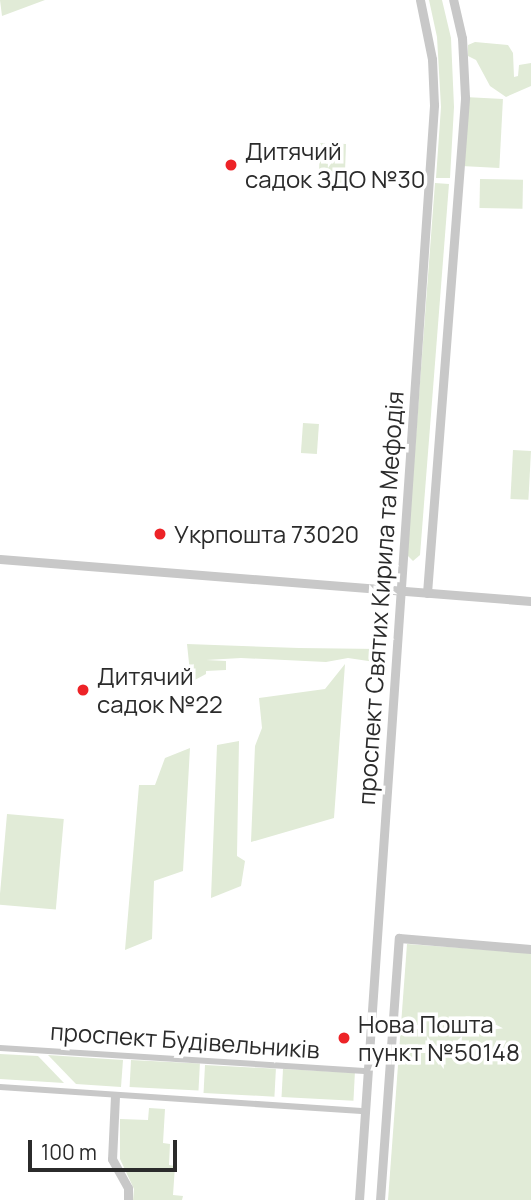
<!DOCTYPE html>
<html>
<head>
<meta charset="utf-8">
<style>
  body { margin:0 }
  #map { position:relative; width:531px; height:1200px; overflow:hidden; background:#fff; font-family:Manrope,sans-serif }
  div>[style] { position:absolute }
  .green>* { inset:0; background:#e1ebd7; transform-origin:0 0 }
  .pedestrian>* { height:6px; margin:-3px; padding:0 3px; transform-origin:3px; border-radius:3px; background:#c8c8c8 }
  .minor>* { height:9px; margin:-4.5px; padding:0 4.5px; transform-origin:4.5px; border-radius:4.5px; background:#c8c8c8 }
  .dots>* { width:19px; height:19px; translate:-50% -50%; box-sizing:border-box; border:4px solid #fff; border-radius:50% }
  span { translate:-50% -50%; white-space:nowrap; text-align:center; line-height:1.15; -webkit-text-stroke:7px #fff; paint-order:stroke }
  .poi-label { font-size:24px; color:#2b2b2b }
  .left { translate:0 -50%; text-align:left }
  .street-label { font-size:24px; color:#2b2b2b }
  .scale { position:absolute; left:28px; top:1140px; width:149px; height:32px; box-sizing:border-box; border:4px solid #2b2b2b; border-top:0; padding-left:9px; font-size:21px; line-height:24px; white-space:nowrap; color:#2b2b2b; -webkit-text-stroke:5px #fff; paint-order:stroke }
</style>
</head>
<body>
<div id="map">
  <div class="green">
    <i style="clip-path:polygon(0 0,45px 0,2px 16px)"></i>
    <i style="clip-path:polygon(429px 0,442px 0,451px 38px,454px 107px,450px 178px,436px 178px,441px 107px,437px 37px)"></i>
    <i style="clip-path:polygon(475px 42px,508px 45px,513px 53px,514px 77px,518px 76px,519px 65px,531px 63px,531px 86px,506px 97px,490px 86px,476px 60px,468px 56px,468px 45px)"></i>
    <i style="left:465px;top:97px;width:38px;height:69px;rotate:3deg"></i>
    <i style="left:320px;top:143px;width:26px;height:45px;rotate:2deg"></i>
    <i style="left:480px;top:179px;width:43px;height:29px;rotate:1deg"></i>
    <i style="clip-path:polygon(435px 183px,449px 184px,420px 555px,413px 561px,407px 555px)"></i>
    <i style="left:303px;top:423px;width:16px;height:30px;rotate:4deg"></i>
    <i style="left:513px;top:450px;width:18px;height:49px;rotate:3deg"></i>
    <i style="clip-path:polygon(187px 644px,299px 648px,379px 649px,375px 662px,348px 658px,326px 662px,241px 658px,206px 660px,226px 661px,226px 670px,206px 671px,206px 674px,191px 682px)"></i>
    <i style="clip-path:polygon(345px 664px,334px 818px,251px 842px,255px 746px,262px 728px,259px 698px,325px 689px)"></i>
    <i style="clip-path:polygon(239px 741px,237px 856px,245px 861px,241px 886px,211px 898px,217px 745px)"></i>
    <i style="clip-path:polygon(190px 748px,183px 871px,154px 881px,152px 939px,125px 950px,139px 785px,155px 785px,165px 758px)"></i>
    <i style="left:7px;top:814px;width:57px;height:91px;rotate:5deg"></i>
    <i style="clip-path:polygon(407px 944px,531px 953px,531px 1200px,388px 1200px)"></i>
    <i style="clip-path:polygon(0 1054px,38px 1056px,64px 1083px,0 1079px)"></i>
    <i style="clip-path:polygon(48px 1055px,123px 1060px,121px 1087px,76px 1084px)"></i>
    <i style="left:131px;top:1060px;width:69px;height:27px;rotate:3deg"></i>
    <i style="left:205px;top:1065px;width:71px;height:28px;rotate:3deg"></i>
    <i style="left:283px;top:1069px;width:72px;height:28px;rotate:3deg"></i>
    <i style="clip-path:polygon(149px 1108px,165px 1109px,163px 1143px,170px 1144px,169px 1165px,175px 1166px,173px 1195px,183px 1196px,182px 1200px,133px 1200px,134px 1189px,120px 1159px,120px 1119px,148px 1120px)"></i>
  </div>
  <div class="pedestrian">
    <i style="left:0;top:1048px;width:369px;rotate:3.6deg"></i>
    <i style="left:0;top:1087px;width:366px;rotate:3.8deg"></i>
  </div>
  <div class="minor">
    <i style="left:0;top:559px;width:533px;rotate:4.52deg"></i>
    <i style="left:427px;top:593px;width:497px;rotate:-85.6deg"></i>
    <i style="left:465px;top:97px;width:59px;rotate:-92.9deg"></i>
    <i style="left:462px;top:38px;width:39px;rotate:-103deg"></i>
    <i style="left:115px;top:1096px;width:63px;rotate:92.7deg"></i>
    <i style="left:112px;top:1159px;width:33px;rotate:61deg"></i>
    <i style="left:128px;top:1188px;width:12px;rotate:90deg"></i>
    <i style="left:359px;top:1200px;width:1098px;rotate:-86.08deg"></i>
    <i style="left:434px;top:105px;width:46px;rotate:-92.5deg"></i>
    <i style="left:432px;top:59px;width:60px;rotate:-101.5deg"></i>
    <i style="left:380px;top:1200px;width:263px;rotate:-85.9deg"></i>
    <i style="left:399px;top:938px;width:132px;rotate:4.8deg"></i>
  </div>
  <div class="dots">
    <i style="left:231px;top:165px;background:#ed2327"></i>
    <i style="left:160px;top:534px;background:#ed2327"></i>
    <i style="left:83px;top:690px;background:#ed2327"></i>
    <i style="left:344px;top:1038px;background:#ed2327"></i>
  </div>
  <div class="poi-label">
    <span class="left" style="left:245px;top:165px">Дитячий<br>садок ЗДО №30</span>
    <span class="left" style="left:174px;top:534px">Укрпошта 73020</span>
    <span class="left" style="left:97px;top:690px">Дитячий<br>садок №22</span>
    <span class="left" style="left:358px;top:1038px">Нова Пошта<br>пункт №50148</span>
  </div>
  <div class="street-label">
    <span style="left:380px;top:598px;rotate:-86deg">проспект Святих Кирила та Мефодія</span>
    <span style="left:185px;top:1040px;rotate:4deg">проспект Будівельників</span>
  </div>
  <div class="scale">100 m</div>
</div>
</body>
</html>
